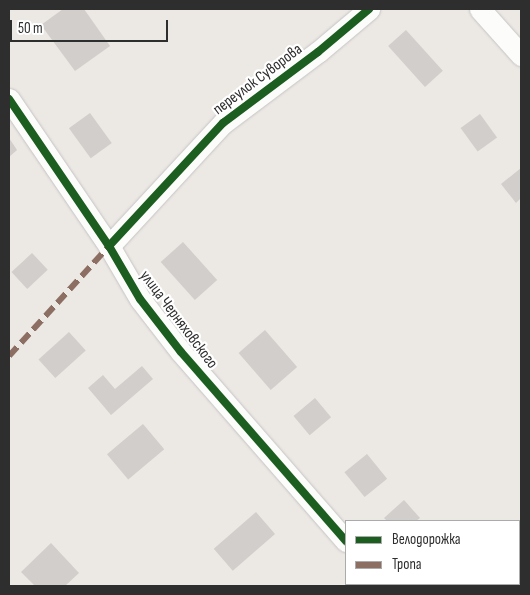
<!DOCTYPE html>
<html>
<head>
<meta charset="utf-8">
<style>
  body { margin:0 }
  #map { position:relative; width:530px; height:595px; overflow:hidden; background:#ece8e4; font-family:"Sofia Sans Condensed",sans-serif }
  div>[style] { position:absolute }
  .building>* { inset:0; background:#d1cecb; transform-origin:0 0 }
  .roads { filter:drop-shadow(0 0 1px #c5c4c5) drop-shadow(0 0 1px #c5c4c5) }
  .minor>* { height:21px; margin:-10.5px; padding:0 10.5px; transform-origin:10.5px; border-radius:10.5px; background:#fcfcfb }
  .quiet>* { height:6px; margin-top:-3px; transform-origin:0; background:repeating-linear-gradient(90deg,#8d6e63 0 12px,transparent 0 18px) }
  .cycleway>* { height:8px; margin:-4px; padding:0 4px; transform-origin:4px; border-radius:4px; background:#1b5e20 }
  span { translate:-50% -50%; white-space:nowrap; text-align:center; line-height:1.15; -webkit-text-stroke:4.5px #fff; paint-order:stroke }
  .street-label { font-size:16px; color:#2e2e2e }
  .frame { position:absolute; inset:0; border:10px solid #2e2e2e; pointer-events:none }
  .legend { position:absolute; left:345px; top:520px; width:175px; height:65px; box-sizing:border-box; background:#fff; border:1px solid #ababab; margin:0; padding:6px 9px; list-style:none; font-size:15px; color:#2e2e2e }
  .legend li { display:flex; align-items:center; gap:10px; height:25px }
  .legend b { width:25px; border:1px solid #ababab }
  .scale { position:absolute; left:10px; top:20px; width:158px; height:22px; box-sizing:border-box; border:2px solid #2e2e2e; border-top:0; padding-left:6px; font-size:15px; line-height:18px; white-space:nowrap; color:#2e2e2e; -webkit-text-stroke:4px #fff; paint-order:stroke }
</style>
</head>
<body>
<div id="map">
  <div class="building">
    <i style="clip-path:polygon(63px 9px,84px 9px,110px 46px,75px 71px,41px 25px)"></i>
    <i style="left:406px;top:30px;width:55px;height:24px;rotate:48deg"></i>
    <i style="left:90px;top:113px;width:37px;height:26px;rotate:54deg"></i>
    <i style="left:480px;top:114px;width:29px;height:24px;rotate:54deg"></i>
    <i style="clip-path:polygon(9px 138px,17px 150px,9px 157px)"></i>
    <i style="clip-path:polygon(521px 168px,521px 198px,516px 203px,501px 184px)"></i>
    <i style="left:183px;top:242px;width:51px;height:30px;rotate:48deg"></i>
    <i style="left:32px;top:253px;width:23px;height:28px;rotate:47deg"></i>
    <i style="left:265px;top:330px;width:49px;height:35px;rotate:49deg"></i>
    <i style="left:69px;top:332px;width:25px;height:41px;rotate:48deg"></i>
    <i style="clip-path:polygon(142px 366px,153px 379px,111px 415px,88px 388px,103px 375px,115px 389px)"></i>
    <i style="left:315px;top:398px;width:25px;height:28px;rotate:50deg"></i>
    <i style="left:143px;top:424px;width:33px;height:47px;rotate:50deg"></i>
    <i style="left:367px;top:454px;width:32px;height:29px;rotate:51deg"></i>
    <i style="clip-path:polygon(404px 500px,420px 518px,416px 521px,387px 521px,384px 518px)"></i>
    <i style="left:256px;top:512px;width:29px;height:56px;rotate:49deg"></i>
    <i style="clip-path:polygon(51px 543px,79px 573px,65px 586px,35px 586px,21px 572px)"></i>
    <i style="clip-path:polygon(466px 584px,478px 584px,481px 586px,463px 586px)"></i>
  </div>
  <div class="roads">
    <div class="minor">
      <i style="left:480px;top:9px;width:62px;rotate:48.3deg"></i>
      <i style="left:9px;top:99px;width:178px;rotate:55.8deg"></i>
      <i style="left:109px;top:246px;width:61px;rotate:59.7deg"></i>
      <i style="left:140px;top:299px;width:67px;rotate:52.3deg"></i>
      <i style="left:181px;top:352px;width:251px;rotate:48.9deg"></i>
      <i style="left:109px;top:246px;width:168px;rotate:-47.2deg"></i>
      <i style="left:223px;top:123px;width:119px;rotate:-36.8deg"></i>
      <i style="left:318px;top:52px;width:67px;rotate:-40.1deg"></i>
      <i style="left:384px;top:584px;width:3px;rotate:45deg"></i>
    </div>
  </div>
  <div class="quiet">
    <i style="left:9px;top:356px;width:149px;rotate:-47.7deg"></i>
  </div>
  <div class="cycleway">
    <i style="left:9px;top:99px;width:178px;rotate:55.8deg"></i>
    <i style="left:109px;top:246px;width:61px;rotate:59.7deg"></i>
    <i style="left:140px;top:299px;width:67px;rotate:52.3deg"></i>
    <i style="left:181px;top:352px;width:251px;rotate:48.9deg"></i>
    <i style="left:109px;top:246px;width:168px;rotate:-47.2deg"></i>
    <i style="left:223px;top:123px;width:119px;rotate:-36.8deg"></i>
    <i style="left:318px;top:52px;width:67px;rotate:-40.1deg"></i>
  </div>
  <div class="street-label">
    <span style="left:258px;top:80px;rotate:-37deg">переулок Суворова</span>
    <span style="left:178px;top:320px;rotate:53deg">улица Черняховского</span>
  </div>
  <div class="frame"></div>
  <ul class="legend">
  <li><b style="height:6px;background:#1b5e20"></b>Велодорожка</li>
  <li><b style="height:6px;background:#8d6e63"></b>Тропа</li>
  </ul>
  <div class="scale">50 m</div>
</div>
</body>
</html>
